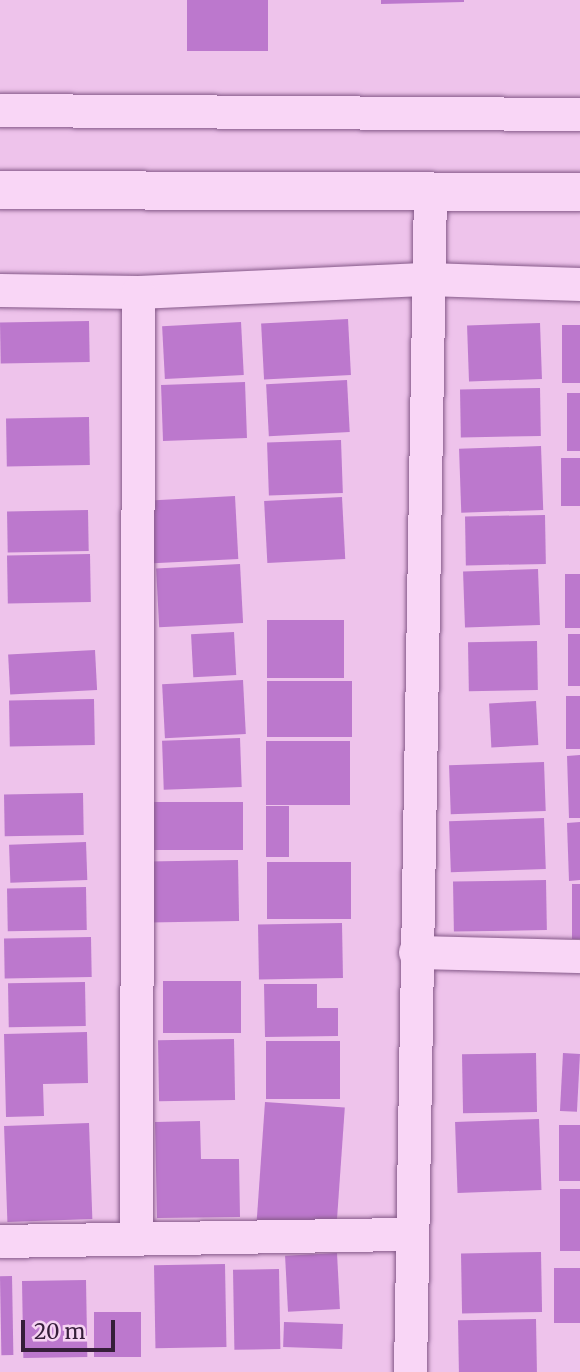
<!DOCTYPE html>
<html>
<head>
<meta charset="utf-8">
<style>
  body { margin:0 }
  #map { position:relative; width:580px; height:1372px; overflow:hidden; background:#eec3eb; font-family:Merriweather,serif }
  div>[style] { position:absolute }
  .building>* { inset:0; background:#bc78cd; transform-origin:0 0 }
  .roads { filter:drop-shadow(0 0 2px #855989) drop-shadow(0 0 2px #855989) }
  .street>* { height:33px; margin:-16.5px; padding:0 16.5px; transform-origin:16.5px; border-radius:16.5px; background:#f9d6f6 }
  .secondary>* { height:38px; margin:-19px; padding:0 19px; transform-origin:19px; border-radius:19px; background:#f9d6f6 }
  span { translate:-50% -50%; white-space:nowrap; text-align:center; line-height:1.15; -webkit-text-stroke:7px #f6d3f3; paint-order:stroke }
  .scale { position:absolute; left:21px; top:1320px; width:94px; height:32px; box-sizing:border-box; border:4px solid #351e39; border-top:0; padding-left:9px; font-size:21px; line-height:24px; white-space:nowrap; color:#351e39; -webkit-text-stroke:5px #f6d3f3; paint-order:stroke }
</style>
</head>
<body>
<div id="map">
  <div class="building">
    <i style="left:187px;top:0;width:81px;height:51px"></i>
    <i style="clip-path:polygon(381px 0,464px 0,464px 2px,381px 4px)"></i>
    <i style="left:348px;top:319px;width:56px;height:87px;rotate:87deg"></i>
    <i style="left:89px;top:321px;width:41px;height:89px;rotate:89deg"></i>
    <i style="left:241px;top:322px;width:53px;height:79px;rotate:87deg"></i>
    <i style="left:540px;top:323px;width:56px;height:73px;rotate:88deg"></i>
    <i style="left:580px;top:325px;width:58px;height:18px;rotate:90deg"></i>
    <i style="left:347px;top:380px;width:52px;height:81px;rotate:87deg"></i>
    <i style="left:245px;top:382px;width:56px;height:84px;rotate:88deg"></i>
    <i style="left:540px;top:388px;width:48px;height:80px;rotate:89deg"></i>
    <i style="left:567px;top:393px;width:13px;height:58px"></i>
    <i style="left:89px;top:417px;width:48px;height:83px;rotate:89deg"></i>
    <i style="left:341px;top:440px;width:53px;height:74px;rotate:88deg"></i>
    <i style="left:541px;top:446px;width:64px;height:82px;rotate:88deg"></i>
    <i style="left:561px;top:458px;width:19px;height:48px"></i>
    <i style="left:235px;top:496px;width:63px;height:85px;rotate:87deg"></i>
    <i style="left:342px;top:497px;width:62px;height:78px;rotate:87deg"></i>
    <i style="left:88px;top:510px;width:41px;height:81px;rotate:89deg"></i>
    <i style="left:545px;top:515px;width:49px;height:80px;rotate:89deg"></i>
    <i style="left:90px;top:554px;width:48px;height:83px;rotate:89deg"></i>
    <i style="left:240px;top:564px;width:59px;height:84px;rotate:87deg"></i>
    <i style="left:538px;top:569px;width:56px;height:75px;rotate:88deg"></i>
    <i style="left:565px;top:574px;width:15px;height:54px"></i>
    <i style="left:267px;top:620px;width:77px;height:58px"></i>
    <i style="left:234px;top:632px;width:43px;height:43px;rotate:87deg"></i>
    <i style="left:568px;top:634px;width:12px;height:52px"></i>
    <i style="left:537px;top:641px;width:49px;height:69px;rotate:89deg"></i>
    <i style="left:95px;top:650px;width:40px;height:87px;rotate:87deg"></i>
    <i style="left:243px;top:680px;width:54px;height:81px;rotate:87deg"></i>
    <i style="left:352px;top:681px;width:56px;height:85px;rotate:90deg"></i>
    <i style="left:566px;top:696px;width:14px;height:53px"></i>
    <i style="left:94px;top:699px;width:46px;height:85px;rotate:89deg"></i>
    <i style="left:536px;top:701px;width:44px;height:47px;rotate:87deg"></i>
    <i style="left:240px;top:738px;width:49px;height:78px;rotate:88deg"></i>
    <i style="left:266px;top:741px;width:84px;height:64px"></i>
    <i style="clip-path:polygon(580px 755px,580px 818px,569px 818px,567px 756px)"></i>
    <i style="left:544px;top:762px;width:49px;height:95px;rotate:88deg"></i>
    <i style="left:83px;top:793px;width:42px;height:79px;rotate:89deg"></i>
    <i style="left:243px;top:802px;width:48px;height:95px;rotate:90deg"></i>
    <i style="left:266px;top:806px;width:23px;height:51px"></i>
    <i style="left:544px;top:818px;width:51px;height:95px;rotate:88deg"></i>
    <i style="clip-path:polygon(580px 822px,580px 880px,569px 881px,567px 823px)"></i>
    <i style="left:86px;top:842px;width:38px;height:77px;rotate:88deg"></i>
    <i style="left:238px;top:860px;width:61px;height:90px;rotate:89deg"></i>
    <i style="left:267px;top:862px;width:84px;height:57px"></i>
    <i style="left:546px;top:880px;width:50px;height:93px;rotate:89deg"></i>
    <i style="left:572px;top:884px;width:8px;height:55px"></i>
    <i style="left:86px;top:887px;width:43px;height:79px;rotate:89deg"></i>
    <i style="left:342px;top:923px;width:55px;height:84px;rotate:89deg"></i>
    <i style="left:91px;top:937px;width:40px;height:87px;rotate:89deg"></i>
    <i style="left:241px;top:981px;width:52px;height:78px;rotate:90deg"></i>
    <i style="left:85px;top:982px;width:44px;height:77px;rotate:89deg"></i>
    <i style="clip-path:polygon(264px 984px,317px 984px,317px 1008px,338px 1008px,338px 1036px,265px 1037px)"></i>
    <i style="clip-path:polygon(87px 1032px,88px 1083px,43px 1084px,44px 1116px,6px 1117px,4px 1034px)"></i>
    <i style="left:234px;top:1039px;width:61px;height:76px;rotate:89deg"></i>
    <i style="left:266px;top:1041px;width:74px;height:58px"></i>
    <i style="left:536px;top:1053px;width:59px;height:74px;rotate:89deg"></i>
    <i style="left:563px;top:1053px;width:17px;height:58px;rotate:3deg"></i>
    <i style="left:265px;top:1102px;width:80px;height:122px;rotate:4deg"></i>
    <i style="left:539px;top:1119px;width:71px;height:84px;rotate:88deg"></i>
    <i style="clip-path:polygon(200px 1121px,201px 1159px,239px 1159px,240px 1217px,157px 1218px,155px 1122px)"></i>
    <i style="left:89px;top:1123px;width:96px;height:85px;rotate:88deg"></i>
    <i style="left:580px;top:1125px;width:56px;height:21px;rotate:90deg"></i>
    <i style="left:580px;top:1189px;width:62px;height:20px;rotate:90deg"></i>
    <i style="left:541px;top:1252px;width:60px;height:80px;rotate:89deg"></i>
    <i style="left:337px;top:1253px;width:56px;height:52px;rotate:87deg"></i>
    <i style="left:225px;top:1264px;width:83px;height:71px;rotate:89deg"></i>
    <i style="left:554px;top:1268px;width:26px;height:55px"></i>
    <i style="left:279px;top:1269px;width:80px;height:46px;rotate:89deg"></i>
    <i style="left:12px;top:1276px;width:79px;height:12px;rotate:89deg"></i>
    <i style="left:86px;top:1280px;width:77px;height:64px;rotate:89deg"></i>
    <i style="left:94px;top:1312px;width:47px;height:45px"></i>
    <i style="left:536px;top:1319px;width:53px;height:78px;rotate:89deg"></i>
    <i style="left:284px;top:1322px;width:59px;height:25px;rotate:2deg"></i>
  </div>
  <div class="roads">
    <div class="street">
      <i style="left:0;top:110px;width:580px;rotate:0.4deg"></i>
      <i style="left:0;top:290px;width:138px;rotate:0.8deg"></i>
      <i style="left:138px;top:292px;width:290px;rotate:-2.6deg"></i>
      <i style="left:428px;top:279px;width:152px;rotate:1.9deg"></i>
      <i style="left:415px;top:952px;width:165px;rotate:1.4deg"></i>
      <i style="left:136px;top:1235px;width:943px;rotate:-89.88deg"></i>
      <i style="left:0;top:1241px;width:410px;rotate:-1deg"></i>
      <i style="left:410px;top:1372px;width:1180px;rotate:-89.03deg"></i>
    </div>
    <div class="secondary">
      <i style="left:0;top:190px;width:580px;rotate:0.2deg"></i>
    </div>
  </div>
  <div class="scale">20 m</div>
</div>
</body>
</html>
